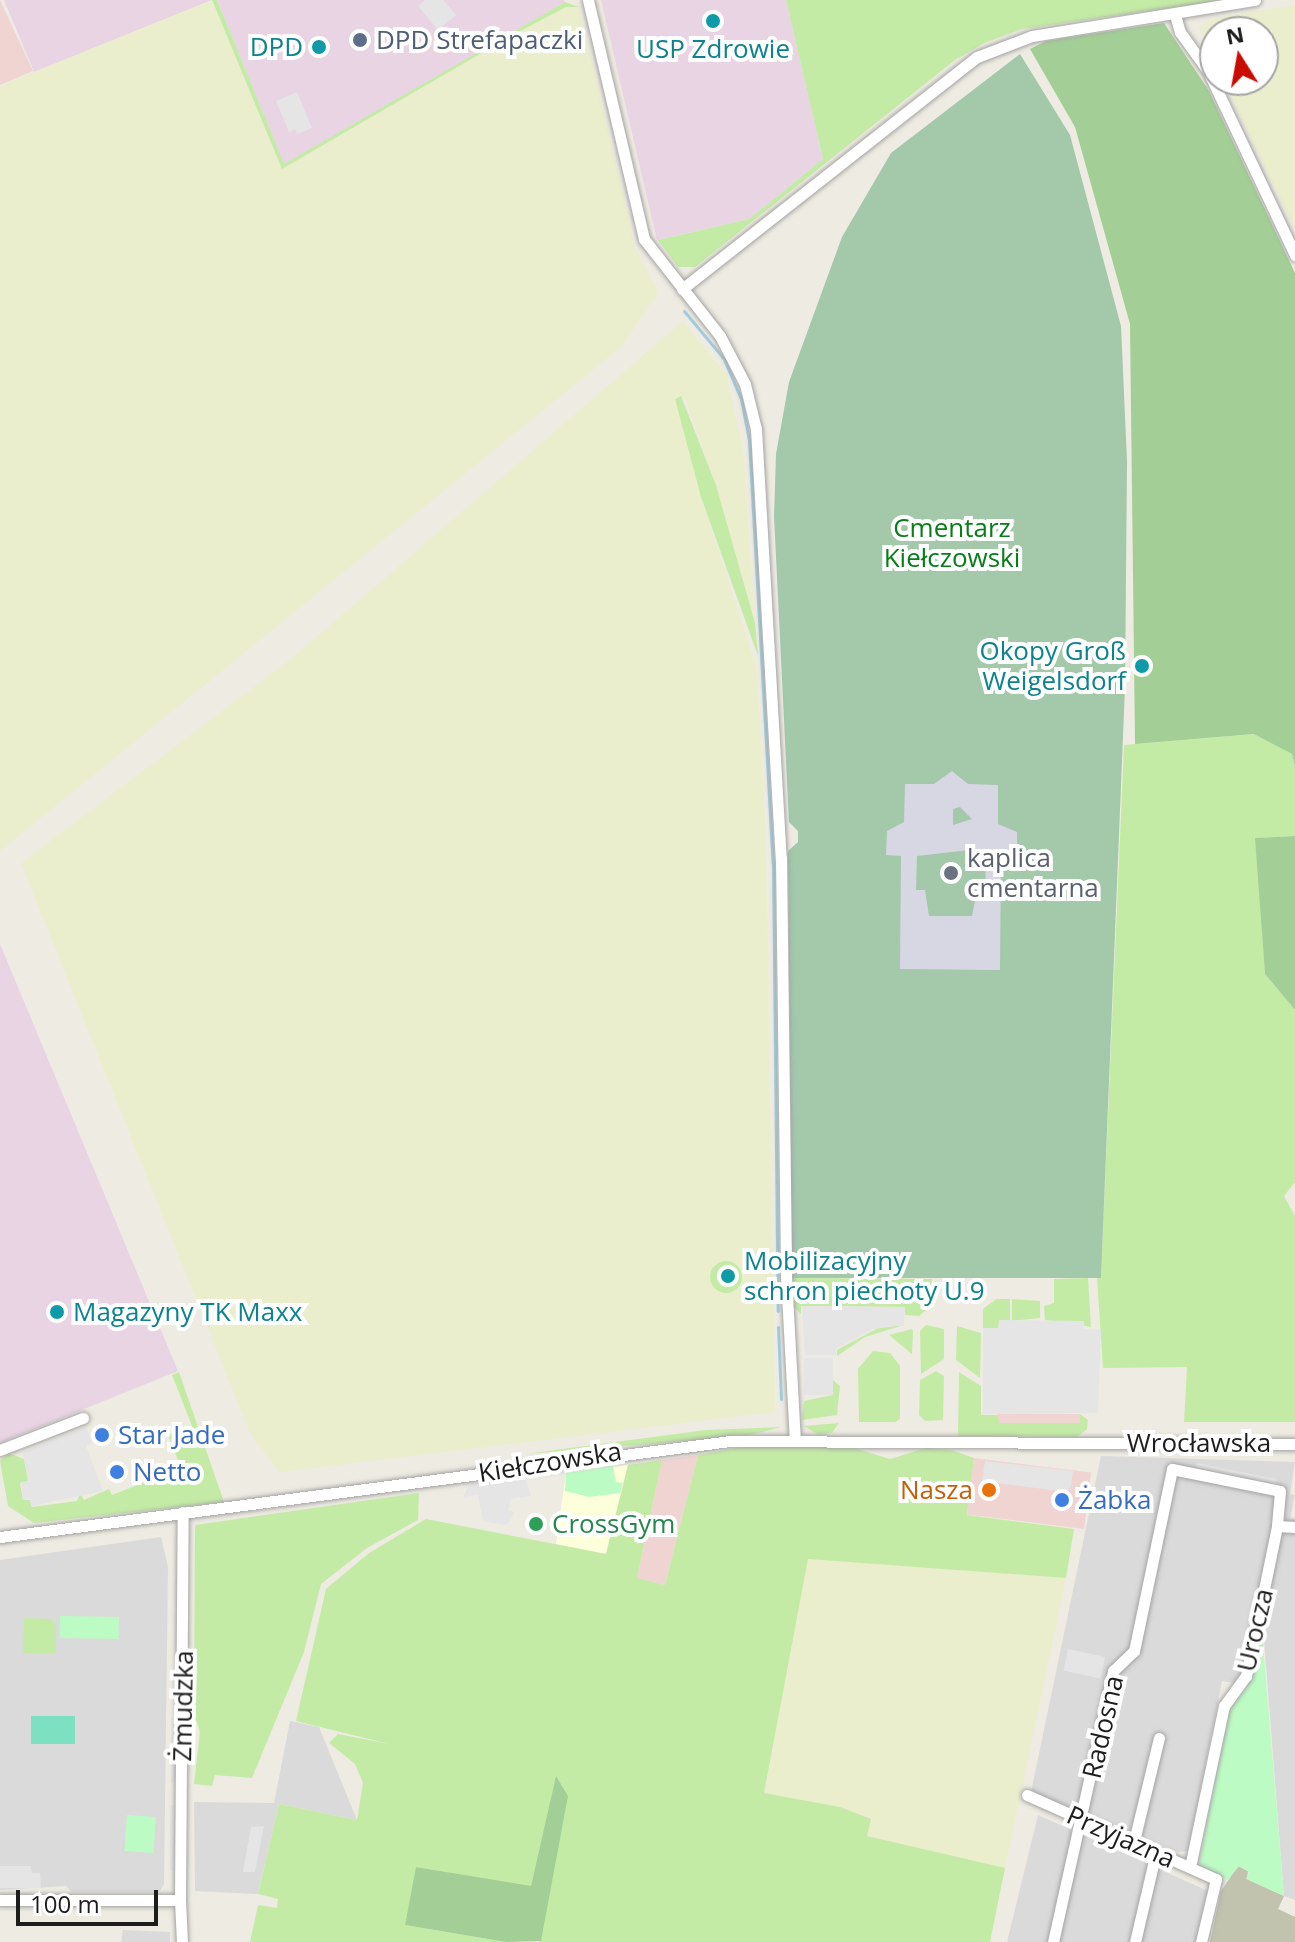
<!DOCTYPE html>
<html>
<head>
<meta charset="utf-8">
<style>
  body { margin:0 }
  #map { position:relative; width:1295px; height:1942px; overflow:hidden; background:#eeebe2; font-family:"Open Sans",sans-serif }
  div>[style] { position:absolute }
  .residential>* { inset:0; background:#dbdada }
  .commercial>* { inset:0; background:#f0d4d1; transform-origin:0 0 }
  .industrial>* { inset:0; background:#e8d4e3 }
  .education>* { inset:0; background:#fdffdb }
  .construction>* { inset:0; background:#c2c3ae }
  .farmland>* { inset:0; background:#eaeecd }
  .grass>* { inset:0; background:#c4eba6 }
  .round { border-radius:50% }
  .forest>* { inset:0; background:#a3cf96 }
  .cemetery>* { inset:0; background:#a3c8aa }
  .park>* { inset:0; background:#bdfbc5; transform-origin:0 0 }
  .pitch>* { inset:0; background:#7de0c0; transform-origin:0 0 }
  .parking>* { inset:0; background:#e5e5e5; transform-origin:0 0 }
  .plaza>* { inset:0; background:#d7d7e4 }
  .stream>* { height:3px; margin:-1.5px; padding:0 1.5px; transform-origin:1.5px; border-radius:1.5px; background:#a1cdde }
  .roads { filter:drop-shadow(0 0 2px #a4a4a4) drop-shadow(0 0 2px #a4a4a4) }
  .minor>* { height:11px; margin:-5.5px; padding:0 5.5px; transform-origin:5.5px; border-radius:5.5px; background:#fff }
  .dots>* { width:22px; height:22px; translate:-50% -50%; box-sizing:border-box; border:4px solid #fff; border-radius:50% }
  span { translate:-50% -50%; white-space:nowrap; text-align:center; line-height:1.15; -webkit-text-stroke:8px #fff; paint-order:stroke }
  .service-label { font-size:26px; color:#4e5e75 }
  .left { translate:0 -50%; text-align:left }
  .culture-label { font-size:26px; color:#0d838f }
  .right { translate:-100% -50%; text-align:right }
  .park-label { font-size:26px; color:#087d19 }
  .worship-label { font-size:26px; color:#5b616d }
  .shop-label { font-size:26px; color:#366cbe }
  .street-label { font-size:26px; color:#1d1d1d }
  .food-label { font-size:26px; color:#c56008 }
  .leisure-label { font-size:26px; color:#27864d }
  .north { position:absolute; left:1199px; top:16px; width:80px; height:80px; box-sizing:border-box; background:#fff; border:2px solid #a5a5a5; border-radius:50%; rotate:349deg; font-size:22px; font-weight:700; line-height:32px; text-align:center; color:#1d1d1d }
  .north::after { content:''; display:block; margin:auto; width:28px; height:36px; background:#ca0b00; clip-path:polygon(50% 0,100% 100%,50% 72%,0 100%) }
  .scale { position:absolute; left:16px; top:1890px; width:142px; height:36px; box-sizing:border-box; border:4px solid #1d1d1d; border-top:0; padding-left:10px; font-size:24px; line-height:28px; white-space:nowrap; color:#1d1d1d; -webkit-text-stroke:6px #fff; paint-order:stroke }
</style>
</head>
<body>
<div id="map">
  <div class="residential">
    <i style="clip-path:polygon(1101px 1456px,1295px 1462px,1290px 1494px,1295px 1495px,1290px 1519px,1295px 1519px,1295px 1900px,1284px 1896px,1264px 1639px,1249px 1685px,1222px 1681px,1188px 1851px,1178px 1852px,1031px 1792px)"></i>
    <i style="clip-path:polygon(161px 1537px,168px 1567px,164px 1884px,159px 1892px,72px 1892px,66px 1886px,0 1890px,0 1560px)"></i>
    <i style="clip-path:polygon(290px 1721px,319px 1727px,357px 1820px,279px 1804px,258px 1894px,195px 1891px,194px 1802px,274px 1803px)"></i>
    <i style="clip-path:polygon(1038px 1815px,1208px 1891px,1197px 1942px,1007px 1942px)"></i>
    <i style="clip-path:polygon(123px 1930px,170px 1932px,170px 1942px,121px 1942px)"></i>
  </div>
  <div class="commercial">
    <i style="clip-path:polygon(0 0,33px 71px,0 85px)"></i>
    <i style="left:1080px;top:1414px;width:9px;height:82px;rotate:90deg"></i>
    <i style="clip-path:polygon(698px 1455px,665px 1585px,637px 1578px,662px 1460px)"></i>
    <i style="left:974px;top:1458px;width:118px;height:57px;rotate:7deg"></i>
  </div>
  <div class="industrial">
    <i style="clip-path:polygon(4px 0,212px 0,34px 72px)"></i>
    <i style="clip-path:polygon(217px 0,564px 0,565px 2px,284px 165px)"></i>
    <i style="clip-path:polygon(601px 0,786px 0,823px 159px,749px 219px,657px 240px)"></i>
    <i style="clip-path:polygon(0 944px,178px 1371px,0 1443px)"></i>
  </div>
  <div class="education">
    <i style="clip-path:polygon(628px 1465px,606px 1554px,556px 1544px,566px 1473px)"></i>
  </div>
  <div class="construction">
    <i style="clip-path:polygon(1238px 1866px,1248px 1871px,1247px 1879px,1284px 1896px,1278px 1909px,1295px 1917px,1295px 1942px,1210px 1942px,1221px 1891px)"></i>
  </div>
  <div class="farmland">
    <i style="clip-path:polygon(212px 0,282px 169px,511px 36px,566px 7px,579px 7px,635px 247px,658px 293px,621px 347px,0 851px,0 86px)"></i>
    <i style="clip-path:polygon(1295px 5px,1295px 229px,1223px 80px,1263px 80px,1263px 32px,1215px 32px,1215px 63px,1199px 26px,1220px 17px)"></i>
    <i style="clip-path:polygon(683px 321px,726px 374px,743px 448px,755px 623px,716px 485px,685px 399px,677px 396px,701px 497px,757px 669px,766px 839px,775px 1412px,279px 1472px,250px 1433px,21px 863px,291px 659px)"></i>
    <i style="clip-path:polygon(808px 1558px,1066px 1578px,1005px 1868px,867px 1836px,870px 1819px,840px 1807px,764px 1793px)"></i>
  </div>
  <div class="grass">
    <i style="clip-path:polygon(212px 0,217px 0,284px 164px,565px 2px,579px 7px,566px 7px,511px 36px,282px 169px)"></i>
    <i style="clip-path:polygon(786px 0,1225px 0,1022px 29px,984px 43px,955px 60px,695px 267px,678px 267px,658px 240px,749px 219px,823px 159px)"></i>
    <i style="clip-path:polygon(681px 396px,716px 485px,755px 623px,758px 656px,701px 497px,675px 399px)"></i>
    <i style="clip-path:polygon(1255px 734px,1292px 754px,1295px 766px,1295px 836px,1256px 838px,1265px 974px,1295px 1010px,1295px 1182px,1284px 1196px,1295px 1216px,1295px 1422px,1184px 1422px,1187px 1367px,1103px 1368px,1097px 1278px,1101px 1277px,1124px 745px)"></i>
    <i class="round" style="left:710px;top:1261px;width:32px;height:32px"></i>
    <i style="clip-path:polygon(792px 1278px,932px 1279px,930px 1307px,919px 1316px,905px 1315px,905px 1307px,801px 1306px,801px 1314px,791px 1304px)"></i>
    <i style="clip-path:polygon(1088px 1278px,1091px 1327px,1045px 1320px,1044px 1306px,1054px 1303px,1054px 1279px)"></i>
    <i style="clip-path:polygon(996px 1299px,1010px 1299px,1010px 1321px,999px 1321px,999px 1328px,983px 1328px,983px 1309px)"></i>
    <i style="clip-path:polygon(1012px 1299px,1040px 1301px,1040px 1318px,1012px 1321px)"></i>
    <i style="clip-path:polygon(904px 1325px,865px 1337px,837px 1356px,837px 1350px,878px 1328px)"></i>
    <i style="clip-path:polygon(926px 1325px,944px 1329px,944px 1359px,921px 1374px,920px 1331px)"></i>
    <i style="clip-path:polygon(957px 1326px,981px 1333px,980px 1378px,956px 1360px)"></i>
    <i style="clip-path:polygon(912px 1329px,913px 1331px,912px 1354px,889px 1335px)"></i>
    <i style="clip-path:polygon(873px 1351px,890px 1353px,900px 1366px,900px 1419px,895px 1422px,859px 1422px,858px 1369px)"></i>
    <i style="clip-path:polygon(936px 1371px,944px 1376px,943px 1420px,925px 1421px,919px 1415px,920px 1380px)"></i>
    <i style="clip-path:polygon(179px 1372px,224px 1502px,34px 1523px,8px 1506px,0 1461px,9px 1453px,24px 1459px,28px 1481px,20px 1483px,23px 1500px,30px 1500px,32px 1507px,77px 1501px,80px 1493px,84px 1500px,109px 1489px,112px 1495px,181px 1468px,168px 1435px,192px 1426px,172px 1375px)"></i>
    <i style="clip-path:polygon(959px 1372px,981px 1386px,981px 1415px,998px 1415px,999px 1423px,1080px 1423px,1080px 1414px,1088px 1420px,1087px 1429px,1077px 1437px,958px 1436px)"></i>
    <i style="clip-path:polygon(833px 1380px,840px 1386px,837px 1415px,802px 1420px,804px 1401px,832px 1395px)"></i>
    <i style="clip-path:polygon(839px 1423px,832px 1433px,819px 1435px,804px 1426px)"></i>
    <i style="clip-path:polygon(781px 1427px,747px 1436px,525px 1454px,706px 1430px)"></i>
    <i style="clip-path:polygon(746px 1446px,851px 1447px,890px 1459px,926px 1448px,951px 1450px,974px 1458px,967px 1515px,1074px 1529px,1066px 1578px,808px 1559px,764px 1793px,840px 1807px,871px 1819px,867px 1836px,1005px 1868px,990px 1942px,539px 1942px,556px 1778px,531px 1887px,417px 1867px,405px 1925px,506px 1942px,250px 1942px,258px 1905px,277px 1908px,278px 1899px,258px 1894px,279px 1804px,357px 1820px,363px 1783px,355px 1764px,329px 1743px,338px 1734px,389px 1744px,296px 1721px,326px 1589px,369px 1553px,426px 1519px,606px 1554px,628px 1465px,662px 1460px,637px 1578px,665px 1585px,698px 1455px)"></i>
    <i style="clip-path:polygon(419px 1493px,418px 1520px,367px 1548px,321px 1584px,304px 1652px,252px 1778px,215px 1775px,212px 1786px,194px 1784px,200px 1732px,194px 1714px,195px 1525px)"></i>
    <i style="clip-path:polygon(24px 1618px,50px 1619px,56px 1624px,56px 1654px,23px 1653px)"></i>
  </div>
  <div class="forest">
    <i style="clip-path:polygon(1164px 23px,1209px 91px,1295px 273px,1295px 766px,1292px 754px,1254px 734px,1135px 744px,1130px 324px,1075px 127px,1030px 49px,1046px 41px)"></i>
    <i style="clip-path:polygon(1295px 836px,1295px 1010px,1265px 974px,1255px 838px)"></i>
    <i style="clip-path:polygon(556px 1776px,568px 1796px,541px 1941px,506px 1942px,405px 1925px,416px 1867px,531px 1886px)"></i>
  </div>
  <div class="cemetery">
    <i style="clip-path:polygon(1020px 54px,1070px 135px,1121px 326px,1127px 462px,1125px 687px,1101px 1278px,792px 1278px,788px 851px,798px 842px,798px 831px,789px 822px,774px 516px,776px 454px,789px 382px,842px 237px,891px 153px)"></i>
  </div>
  <div class="park">
    <i style="clip-path:polygon(613px 1466px,616px 1482px,623px 1483px,620px 1493px,589px 1497px,565px 1491px,566px 1473px)"></i>
    <i style="left:60px;top:1616px;width:59px;height:22px;rotate:1deg"></i>
    <i style="clip-path:polygon(1264px 1638px,1263px 1645px,1284px 1896px,1246px 1879px,1249px 1872px,1239px 1866px,1228px 1880px,1199px 1865px,1229px 1703px,1250px 1683px,1260px 1639px)"></i>
    <i style="left:127px;top:1815px;width:29px;height:36px;rotate:4deg"></i>
  </div>
  <div class="pitch">
    <i style="left:31px;top:1716px;width:44px;height:28px"></i>
  </div>
  <div class="parking">
    <i style="clip-path:polygon(425px 0,443px 0,456px 15px,438px 30px,418px 6px)"></i>
    <i style="clip-path:polygon(297px 92px,312px 128px,297px 134px,295px 129px,289px 132px,276px 101px)"></i>
    <i style="clip-path:polygon(802px 1306px,905px 1307px,904px 1325px,873px 1329px,836px 1349px,836px 1355px,805px 1355px)"></i>
    <i style="clip-path:polygon(999px 1320px,1084px 1321px,1084px 1329px,1101px 1330px,1098px 1413px,983px 1414px,983px 1328px,998px 1328px)"></i>
    <i style="left:804px;top:1358px;width:29px;height:37px"></i>
    <i style="clip-path:polygon(86px 1427px,92px 1443px,86px 1446px,103px 1491px,31px 1506px,30px 1499px,23px 1500px,21px 1482px,29px 1481px,22px 1452px)"></i>
    <i style="clip-path:polygon(985px 1461px,1073px 1471px,1071px 1485px,1067px 1492px,982px 1481px)"></i>
    <i style="clip-path:polygon(1197px 1463px,1277px 1479px,1276px 1486px,1196px 1469px)"></i>
    <i style="clip-path:polygon(525px 1476px,531px 1496px,511px 1499px,508px 1511px,515px 1512px,507px 1525px,483px 1521px,478px 1495px,463px 1497px,470px 1483px)"></i>
    <i style="left:1068px;top:1649px;width:38px;height:22px;rotate:12deg"></i>
    <i style="left:171px;top:1718px;width:7px;height:65px"></i>
    <i style="left:170px;top:1805px;width:7px;height:65px"></i>
    <i style="clip-path:polygon(264px 1826px,255px 1872px,243px 1872px,251px 1827px)"></i>
    <i style="clip-path:polygon(0 1866px,31px 1866px,32px 1873px,40px 1873px,41px 1888px,0 1888px)"></i>
  </div>
  <div class="plaza">
    <i style="clip-path:polygon(evenodd,952px 771px,968px 784px,998px 785px,998px 824px,1017px 832px,1017px 856px,1001px 857px,1000px 970px,900px 969px,901px 856px,886px 855px,887px 831px,904px 822px,905px 784px,934px 784px,952px 771px,960px 807px,972px 819px,953px 825px,953px 809px,960px 807px,952px 771px,969px 850px,986px 857px,985px 890px,977px 891px,972px 916px,929px 916px,925px 890px,916px 890px,917px 856px,969px 850px)"></i>
  </div>
  <div class="stream">
    <i style="left:684px;top:311px;width:62px;rotate:50.2deg"></i>
    <i style="left:724px;top:359px;width:43px;rotate:67deg"></i>
    <i style="left:741px;top:399px;width:42px;rotate:79deg"></i>
    <i style="left:749px;top:440px;width:424px;rotate:86.8deg"></i>
    <i style="left:773px;top:863px;width:448px;rotate:89.4deg"></i>
    <i style="left:778px;top:1327px;width:72px;rotate:87.6deg"></i>
  </div>
  <div class="roads">
    <div class="minor">
      <i style="left:588px;top:0;width:245px;rotate:76.8deg"></i>
      <i style="left:644px;top:239px;width:123px;rotate:51.9deg"></i>
      <i style="left:720px;top:336px;width:54px;rotate:62.5deg"></i>
      <i style="left:745px;top:384px;width:46px;rotate:76.3deg"></i>
      <i style="left:756px;top:429px;width:430px;rotate:86.7deg"></i>
      <i style="left:781px;top:858px;width:418px;rotate:89.3deg"></i>
      <i style="left:786px;top:1276px;width:164px;rotate:86.9deg"></i>
      <i style="left:1175px;top:15px;width:18px;rotate:74deg"></i>
      <i style="left:1180px;top:32px;width:48px;rotate:54.3deg"></i>
      <i style="left:1208px;top:71px;width:204px;rotate:64.7deg"></i>
      <i style="left:682px;top:289px;width:375px;rotate:-38.2deg"></i>
      <i style="left:977px;top:57px;width:59px;rotate:-20.9deg"></i>
      <i style="left:1032px;top:36px;width:226px;rotate:-9.2deg"></i>
      <i style="left:0;top:1450px;width:89px;rotate:-21.1deg"></i>
      <i style="left:0;top:1537px;width:736px;rotate:-7.49deg"></i>
      <i style="left:730px;top:1441px;width:565px;rotate:0.3deg"></i>
      <i style="left:1027px;top:1795px;width:207px;rotate:24deg"></i>
      <i style="left:1216px;top:1879px;width:65px;rotate:103.4deg"></i>
      <i style="left:1134px;top:1841px;width:106px;rotate:-76.4deg"></i>
      <i style="left:1190px;top:1867px;width:165px;rotate:-78.1deg"></i>
      <i style="left:1224px;top:1706px;width:37px;rotate:-54deg"></i>
      <i style="left:1246px;top:1676px;width:153px;rotate:-78.3deg"></i>
      <i style="left:0;top:1900px;width:180px"></i>
      <i style="left:180px;top:1900px;width:388px;rotate:-89.6deg"></i>
      <i style="left:180px;top:1900px;width:42px;rotate:87.3deg"></i>
      <i style="left:1053px;top:1942px;width:278px;rotate:-77.5deg"></i>
      <i style="left:1113px;top:1671px;width:29px;rotate:-44deg"></i>
      <i style="left:1134px;top:1651px;width:186px;rotate:-78.2deg"></i>
      <i style="left:1172px;top:1469px;width:110px;rotate:11.5deg"></i>
      <i style="left:1280px;top:1491px;width:35px;rotate:95deg"></i>
      <i style="left:1277px;top:1526px;width:18px;rotate:3deg"></i>
      <i style="left:1135px;top:1942px;width:92px;rotate:-76.9deg"></i>
    </div>
  </div>
  <div class="dots">
    <i style="left:713px;top:21px;background:#0f9aa8"></i>
    <i style="left:360px;top:40px;background:#5c6f8a"></i>
    <i style="left:319px;top:47px;background:#0f9aa8"></i>
    <i style="left:1142px;top:666px;background:#0f9aa8"></i>
    <i style="left:951px;top:873px;background:#6b7280"></i>
    <i style="left:728px;top:1276px;background:#0f9aa8"></i>
    <i style="left:57px;top:1312px;background:#0f9aa8"></i>
    <i style="left:102px;top:1435px;background:#3f7fe0"></i>
    <i style="left:117px;top:1472px;background:#3f7fe0"></i>
    <i style="left:989px;top:1490px;background:#e8710a"></i>
    <i style="left:1062px;top:1500px;background:#3f7fe0"></i>
    <i style="left:536px;top:1524px;background:#2e9e5b"></i>
  </div>
  <div class="service-label">
    <span class="left" style="left:376px;top:40px">DPD Strefapaczki</span>
  </div>
  <div class="culture-label">
    <span class="right" style="left:303px;top:47px">DPD</span>
    <span style="left:713px;top:49px">USP Zdrowie</span>
    <span class="right" style="left:1126px;top:666px">Okopy Groß<br>Weigelsdorf</span>
    <span class="left" style="left:744px;top:1276px">Mobilizacyjny<br>schron piechoty U.9</span>
    <span class="left" style="left:73px;top:1312px">Magazyny TK Maxx</span>
  </div>
  <div class="park-label">
    <span style="left:952px;top:543px">Cmentarz<br>Kiełczowski</span>
  </div>
  <div class="worship-label">
    <span class="left" style="left:967px;top:873px">kaplica<br>cmentarna</span>
  </div>
  <div class="shop-label">
    <span class="left" style="left:118px;top:1435px">Star Jade</span>
    <span class="left" style="left:133px;top:1472px">Netto</span>
    <span class="left" style="left:1078px;top:1500px">Żabka</span>
  </div>
  <div class="street-label">
    <span style="left:1199px;top:1443px">Wrocławska</span>
    <span style="left:550px;top:1462px;rotate:-9deg">Kiełczowska</span>
    <span style="left:1255px;top:1630px;rotate:-77deg">Urocza</span>
    <span style="left:183px;top:1706px;rotate:-89deg">Żmudzka</span>
    <span style="left:1103px;top:1727px;rotate:-77deg">Radosna</span>
    <span style="left:1121px;top:1837px;rotate:24deg">Przyjazna</span>
  </div>
  <div class="food-label">
    <span class="right" style="left:973px;top:1490px">Nasza</span>
  </div>
  <div class="leisure-label">
    <span class="left" style="left:552px;top:1524px">CrossGym</span>
  </div>
  <div class="north">N</div>
  <div class="scale">100 m</div>
</div>
</body>
</html>
